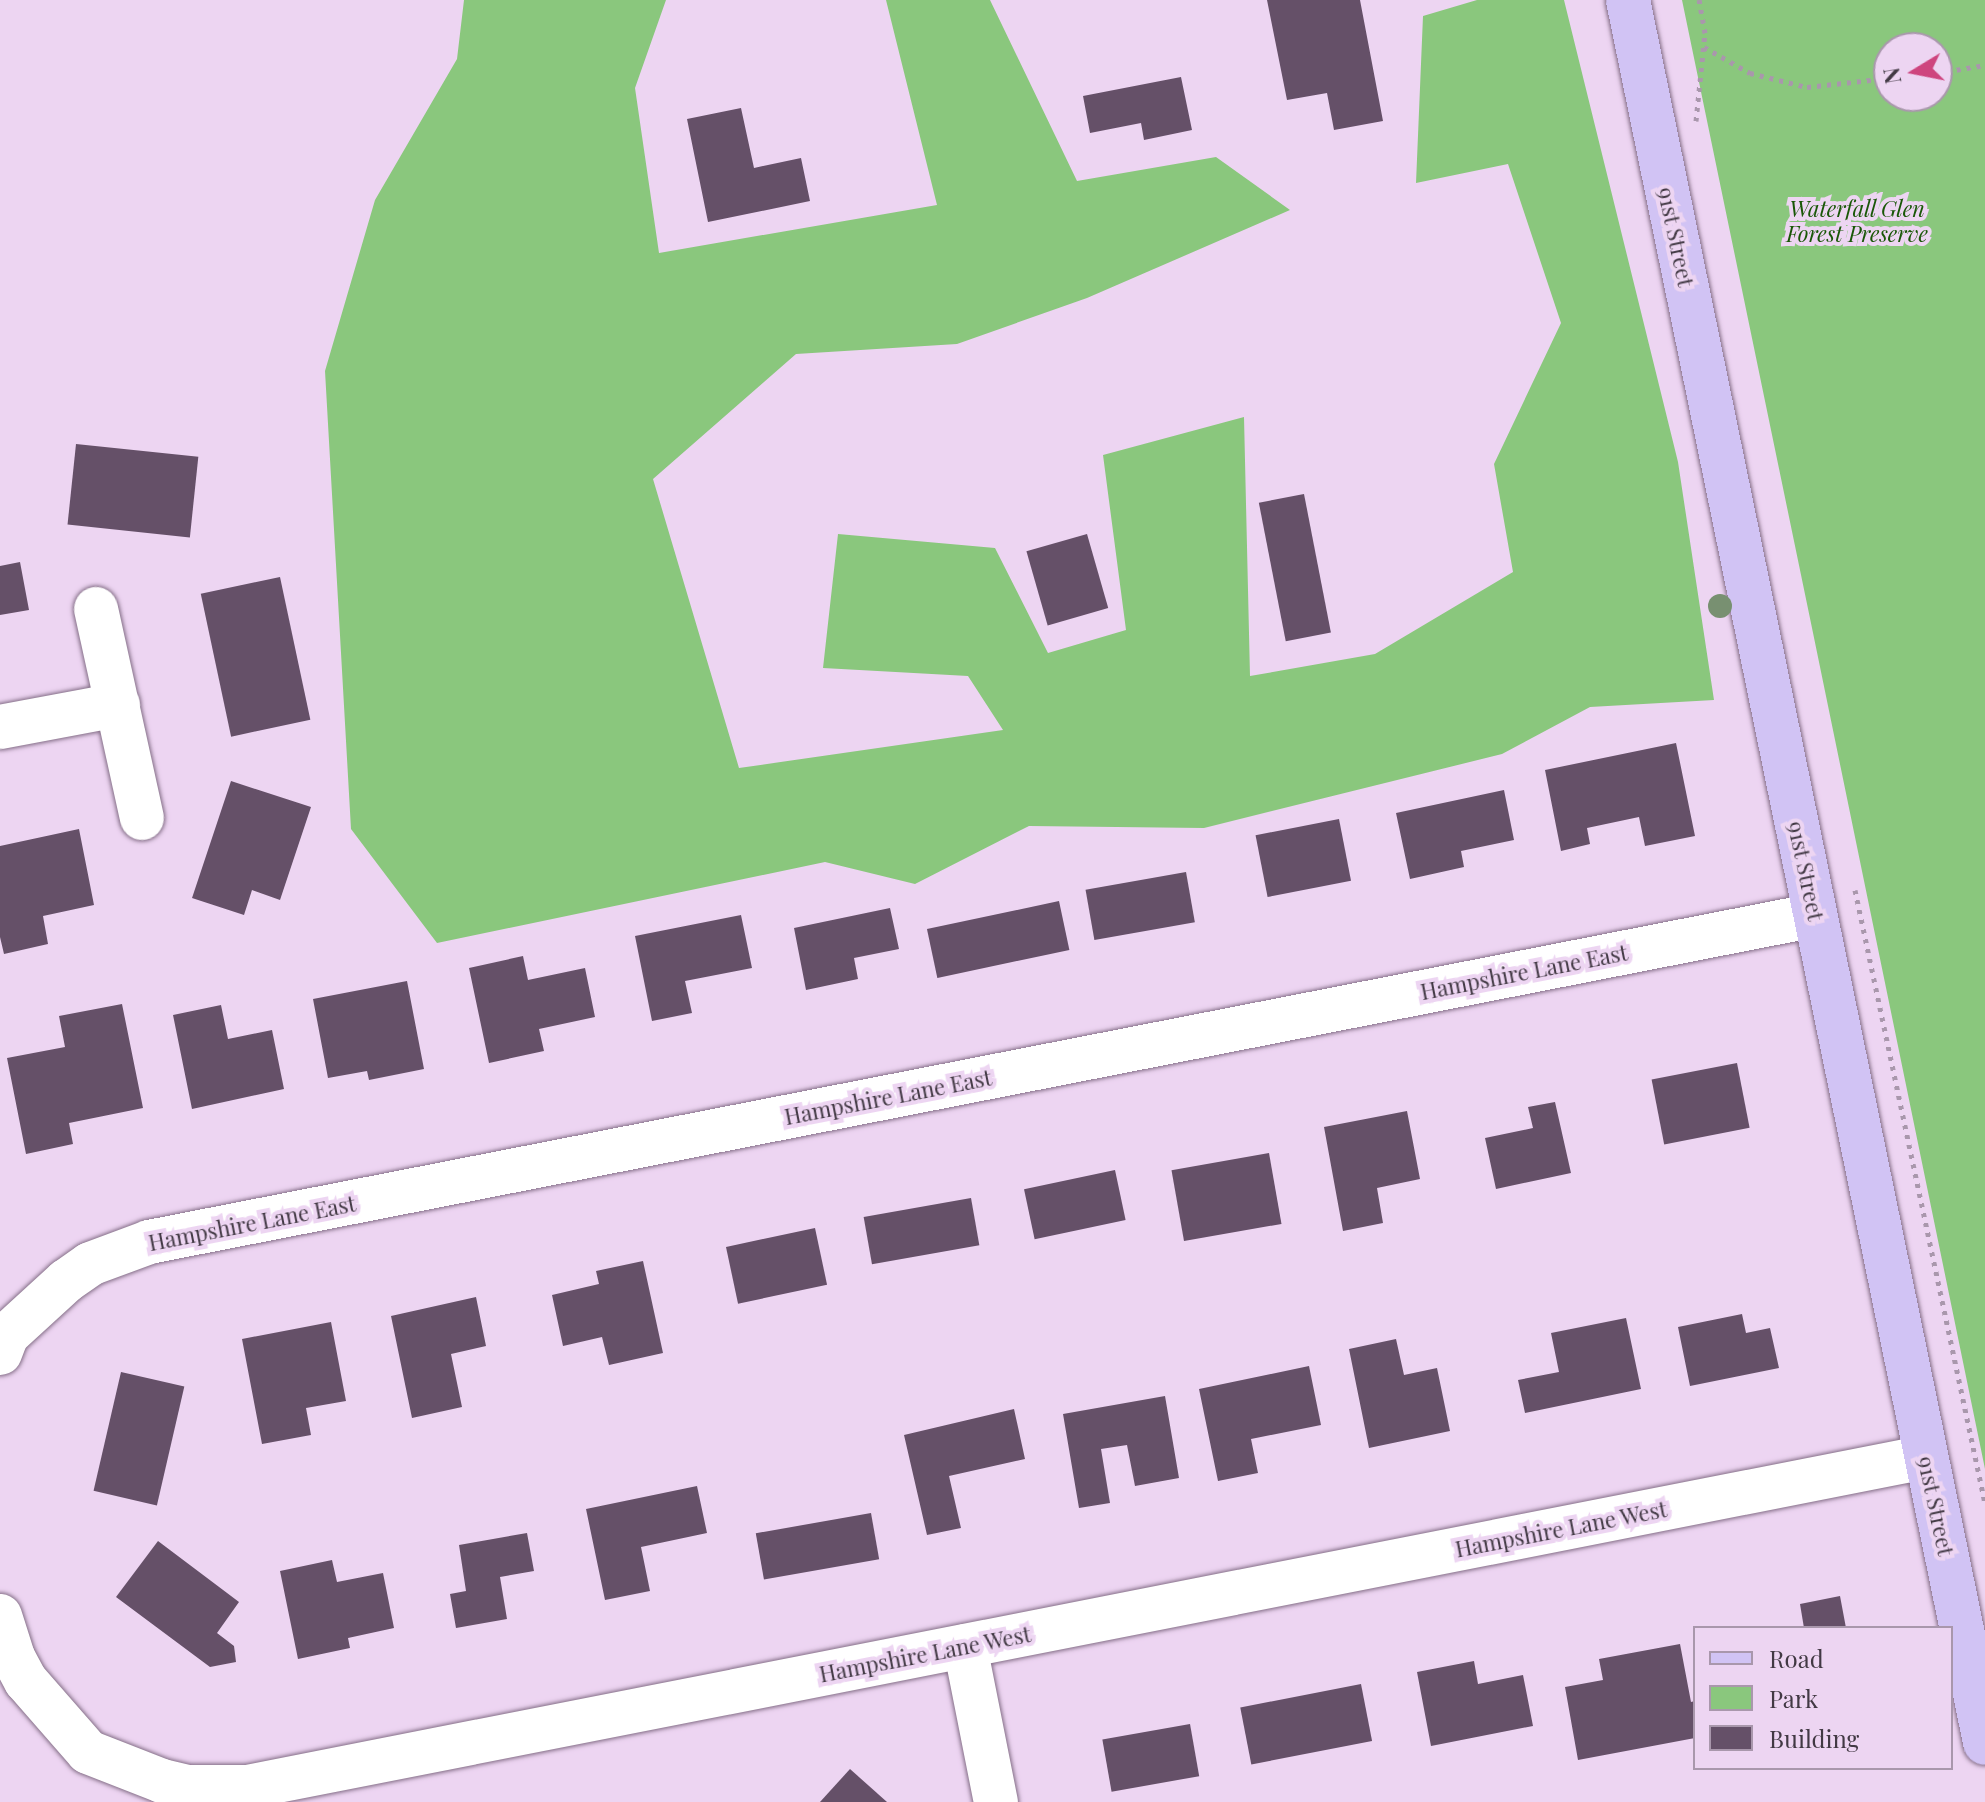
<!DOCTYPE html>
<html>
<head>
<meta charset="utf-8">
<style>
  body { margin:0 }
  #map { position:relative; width:1985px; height:1802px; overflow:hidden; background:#edd5f2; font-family:"Playfair Display",serif }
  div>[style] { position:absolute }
  .green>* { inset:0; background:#8ac77d }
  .building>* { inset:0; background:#655068; transform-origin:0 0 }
  .path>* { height:5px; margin-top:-2.5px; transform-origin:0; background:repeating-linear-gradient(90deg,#a997ac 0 4px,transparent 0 10px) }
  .roads { filter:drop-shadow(0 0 2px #856f88) drop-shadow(0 0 2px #856f88) }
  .minor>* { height:44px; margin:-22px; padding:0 22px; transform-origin:22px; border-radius:22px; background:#fff }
  .major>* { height:44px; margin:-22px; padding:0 22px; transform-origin:22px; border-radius:22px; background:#d1c3f4 }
  .trees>* { width:24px; height:24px; margin:-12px; border-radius:50%; background:#789071 }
  span { translate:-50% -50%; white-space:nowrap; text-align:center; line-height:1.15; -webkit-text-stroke:8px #edd5f2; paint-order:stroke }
  .park-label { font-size:22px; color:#195707; font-style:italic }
  .street-label { font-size:22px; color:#423944 }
  .legend { position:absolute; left:1693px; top:1626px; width:260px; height:144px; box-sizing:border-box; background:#edd5f2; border:2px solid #a997ac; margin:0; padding:10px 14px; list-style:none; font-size:24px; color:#423944 }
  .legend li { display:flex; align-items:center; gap:16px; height:40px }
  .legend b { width:40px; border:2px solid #a997ac }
  .north { position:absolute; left:1873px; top:32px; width:80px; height:80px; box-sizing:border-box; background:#edd5f2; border:2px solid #a997ac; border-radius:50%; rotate:260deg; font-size:22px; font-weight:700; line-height:32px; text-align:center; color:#423944 }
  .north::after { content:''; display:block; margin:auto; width:28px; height:36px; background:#ce457e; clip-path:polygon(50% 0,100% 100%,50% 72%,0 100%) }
</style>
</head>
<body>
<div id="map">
  <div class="green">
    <i style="clip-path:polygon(464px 0,666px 0,635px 88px,659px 253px,937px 205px,886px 0,990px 0,1077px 181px,1216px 157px,1290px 210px,1087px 298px,957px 344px,796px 354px,653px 479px,739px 768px,1003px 730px,968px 676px,823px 668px,838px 534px,995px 548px,1048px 653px,1126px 630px,1103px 455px,1244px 417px,1250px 676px,1375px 654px,1513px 572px,1494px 464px,1561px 323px,1508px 164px,1416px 183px,1423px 16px,1477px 0,1564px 0,1678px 462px,1714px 700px,1590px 707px,1502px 754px,1204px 828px,1029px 826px,915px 884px,825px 862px,437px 943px,351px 829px,325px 371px,375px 200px,457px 59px)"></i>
    <i style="clip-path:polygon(evenodd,1682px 0,1985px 0,1985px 1469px,1812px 628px,1682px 0,1937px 48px,1937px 96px,1889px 96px,1889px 48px,1937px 48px)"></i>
  </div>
  <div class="building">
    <i style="clip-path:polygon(1267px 0,1360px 0,1383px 121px,1334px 130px,1327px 93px,1287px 100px)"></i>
    <i style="clip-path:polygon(1181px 77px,1192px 130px,1144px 140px,1141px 123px,1090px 133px,1083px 96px)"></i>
    <i style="clip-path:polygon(741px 108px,754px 168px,801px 158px,810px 201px,708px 222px,687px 119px)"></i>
    <i style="left:76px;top:444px;width:123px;height:81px;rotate:6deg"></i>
    <i style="left:1304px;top:494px;width:141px;height:46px;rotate:79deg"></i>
    <i style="left:1087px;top:534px;width:77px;height:63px;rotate:74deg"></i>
    <i style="clip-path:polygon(20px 562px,29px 610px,0 615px,0 566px)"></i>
    <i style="left:280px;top:577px;width:146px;height:81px;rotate:78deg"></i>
    <i style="clip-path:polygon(1676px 743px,1695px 836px,1645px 846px,1639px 817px,1587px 828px,1590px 844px,1561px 851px,1545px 770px)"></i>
    <i style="clip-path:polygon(231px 781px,311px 807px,280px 900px,252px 890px,244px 915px,192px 898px)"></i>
    <i style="clip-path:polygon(1504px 790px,1514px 840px,1461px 851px,1464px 867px,1410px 879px,1396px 813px)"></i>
    <i style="left:1339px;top:819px;width:63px;height:85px;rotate:79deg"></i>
    <i style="clip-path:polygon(79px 829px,94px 905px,43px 916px,48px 944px,4px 954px,0 937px,0 846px)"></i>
    <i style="left:1186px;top:872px;width:51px;height:102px;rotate:80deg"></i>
    <i style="left:1059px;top:901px;width:50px;height:135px;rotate:78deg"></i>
    <i style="clip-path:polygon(890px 908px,899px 949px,854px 958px,858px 979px,806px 990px,794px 928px)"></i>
    <i style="clip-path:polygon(741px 915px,752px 968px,685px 981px,692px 1013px,652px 1021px,635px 936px)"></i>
    <i style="clip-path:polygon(523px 956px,528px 980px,585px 968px,595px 1017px,539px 1029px,544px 1051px,489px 1063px,469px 968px)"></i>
    <i style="clip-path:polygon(407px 981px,424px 1069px,369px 1080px,367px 1071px,328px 1078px,313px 999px)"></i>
    <i style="clip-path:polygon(122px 1004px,143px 1108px,69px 1123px,73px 1144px,26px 1154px,7px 1058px,65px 1047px,59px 1016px)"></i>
    <i style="clip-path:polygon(221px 1005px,228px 1039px,272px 1030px,284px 1089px,192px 1109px,173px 1015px)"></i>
    <i style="left:1737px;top:1063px;width:66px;height:87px;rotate:79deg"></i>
    <i style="clip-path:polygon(1555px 1102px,1571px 1173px,1496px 1189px,1485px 1138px,1533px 1128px,1528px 1107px)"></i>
    <i style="clip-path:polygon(1407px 1111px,1420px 1179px,1377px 1188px,1383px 1223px,1343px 1231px,1324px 1127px)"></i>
    <i style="left:1269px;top:1153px;width:72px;height:99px;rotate:80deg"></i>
    <i style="left:1115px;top:1170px;width:51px;height:93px;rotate:78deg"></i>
    <i style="left:971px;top:1198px;width:48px;height:109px;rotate:80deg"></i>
    <i style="left:815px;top:1228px;width:58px;height:91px;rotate:78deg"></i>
    <i style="clip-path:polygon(643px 1261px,663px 1353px,609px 1365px,602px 1337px,563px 1346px,552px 1295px,599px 1284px,596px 1271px)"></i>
    <i style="clip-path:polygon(476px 1297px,486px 1346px,451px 1354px,462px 1407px,412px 1418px,391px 1316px)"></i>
    <i style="clip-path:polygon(1742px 1314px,1746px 1333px,1770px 1328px,1779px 1368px,1690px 1386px,1678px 1327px)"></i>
    <i style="clip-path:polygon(1626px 1318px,1641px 1389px,1525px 1413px,1518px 1380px,1559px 1372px,1551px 1333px)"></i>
    <i style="clip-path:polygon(331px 1322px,346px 1401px,306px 1408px,311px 1435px,262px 1444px,242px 1339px)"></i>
    <i style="clip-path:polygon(1396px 1339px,1404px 1375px,1437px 1368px,1450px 1431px,1369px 1448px,1349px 1349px)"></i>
    <i style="clip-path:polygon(1309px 1366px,1321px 1425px,1251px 1439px,1258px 1473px,1218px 1481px,1199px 1389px)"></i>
    <i style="left:121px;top:1372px;width:65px;height:122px;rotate:13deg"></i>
    <i style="clip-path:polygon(1165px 1396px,1179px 1478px,1135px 1486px,1127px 1445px,1101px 1449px,1110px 1503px,1079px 1508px,1063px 1414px)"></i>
    <i style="clip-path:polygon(1014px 1409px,1025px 1459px,949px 1476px,961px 1528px,927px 1535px,904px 1435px)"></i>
    <i style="clip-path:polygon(697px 1486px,707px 1533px,641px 1547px,650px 1591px,605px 1600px,586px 1509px)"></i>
    <i style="left:871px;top:1513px;width:47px;height:117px;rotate:80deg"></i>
    <i style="clip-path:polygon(527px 1533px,534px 1571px,500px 1577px,507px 1619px,456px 1628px,450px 1594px,466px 1591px,459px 1545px)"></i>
    <i style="clip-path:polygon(158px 1541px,239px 1602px,217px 1633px,234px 1646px,236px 1662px,210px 1667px,116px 1597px)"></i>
    <i style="clip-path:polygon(332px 1560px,337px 1582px,383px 1573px,394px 1628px,348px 1638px,350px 1648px,298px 1659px,280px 1571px)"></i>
    <i style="clip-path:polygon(1840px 1596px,1846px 1628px,1804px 1628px,1800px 1604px)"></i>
    <i style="clip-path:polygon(1680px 1644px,1691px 1702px,1695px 1701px,1695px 1738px,1578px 1760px,1565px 1687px,1603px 1680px,1599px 1659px)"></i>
    <i style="clip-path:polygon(1474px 1661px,1478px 1684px,1523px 1675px,1533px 1726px,1431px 1746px,1417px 1672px)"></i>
    <i style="left:1361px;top:1684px;width:58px;height:123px;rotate:79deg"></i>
    <i style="left:1190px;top:1724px;width:53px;height:89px;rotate:80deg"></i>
    <i style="clip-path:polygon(850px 1769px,887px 1802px,820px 1802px)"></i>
  </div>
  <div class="path">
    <i style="left:1704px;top:47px;width:53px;rotate:29.5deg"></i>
    <i style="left:1750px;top:73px;width:59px;rotate:13.8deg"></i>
    <i style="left:1807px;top:87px;width:82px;rotate:-6.3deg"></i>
    <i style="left:1937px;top:73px;width:49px;rotate:-9.5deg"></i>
    <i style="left:1696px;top:121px;width:88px;rotate:-84.2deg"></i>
    <i style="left:1705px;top:33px;width:34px;rotate:-100deg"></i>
    <i style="left:1855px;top:890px;width:627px;rotate:78.03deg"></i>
  </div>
  <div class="roads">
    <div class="minor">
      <i style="left:96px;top:609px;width:214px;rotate:77.6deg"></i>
      <i style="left:0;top:727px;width:120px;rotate:-10.6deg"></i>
      <i style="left:0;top:1353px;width:19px;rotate:-69deg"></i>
      <i style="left:7px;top:1335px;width:80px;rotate:-42.5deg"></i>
      <i style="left:66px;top:1281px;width:29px;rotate:-35deg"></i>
      <i style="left:90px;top:1264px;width:63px;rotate:-20.4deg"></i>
      <i style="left:149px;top:1242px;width:1698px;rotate:-11.1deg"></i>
      <i style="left:0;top:1616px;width:43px;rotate:72.4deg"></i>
      <i style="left:13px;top:1657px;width:27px;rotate:62deg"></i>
      <i style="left:26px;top:1681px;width:94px;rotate:48.9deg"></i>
      <i style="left:88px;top:1752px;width:79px;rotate:21.4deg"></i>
      <i style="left:162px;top:1781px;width:26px;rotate:13deg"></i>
      <i style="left:187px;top:1787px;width:60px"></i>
      <i style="left:247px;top:1787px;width:1711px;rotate:-11.12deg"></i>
      <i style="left:965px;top:1646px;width:159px;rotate:78.8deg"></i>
    </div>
    <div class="major">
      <i style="left:1628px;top:0;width:1779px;rotate:78.42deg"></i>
    </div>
  </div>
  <div class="trees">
    <i style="left:1720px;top:606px"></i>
  </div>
  <div class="park-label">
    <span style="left:1857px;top:221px">Waterfall Glen<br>Forest Preserve</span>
  </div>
  <div class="street-label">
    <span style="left:1676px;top:237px;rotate:78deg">91st Street</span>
    <span style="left:1806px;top:871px;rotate:78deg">91st Street</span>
    <span style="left:1524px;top:972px;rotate:-11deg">Hampshire Lane East</span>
    <span style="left:888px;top:1097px;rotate:-11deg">Hampshire Lane East</span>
    <span style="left:252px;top:1223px;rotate:-11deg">Hampshire Lane East</span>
    <span style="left:1936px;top:1506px;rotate:78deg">91st Street</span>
    <span style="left:1561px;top:1529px;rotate:-11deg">Hampshire Lane West</span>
    <span style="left:925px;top:1654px;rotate:-11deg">Hampshire Lane West</span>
  </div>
  <ul class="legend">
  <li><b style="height:10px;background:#d1c3f4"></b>Road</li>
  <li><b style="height:22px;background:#8ac77d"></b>Park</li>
  <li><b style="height:22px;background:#655068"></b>Building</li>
  </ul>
  <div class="north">N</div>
</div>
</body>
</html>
